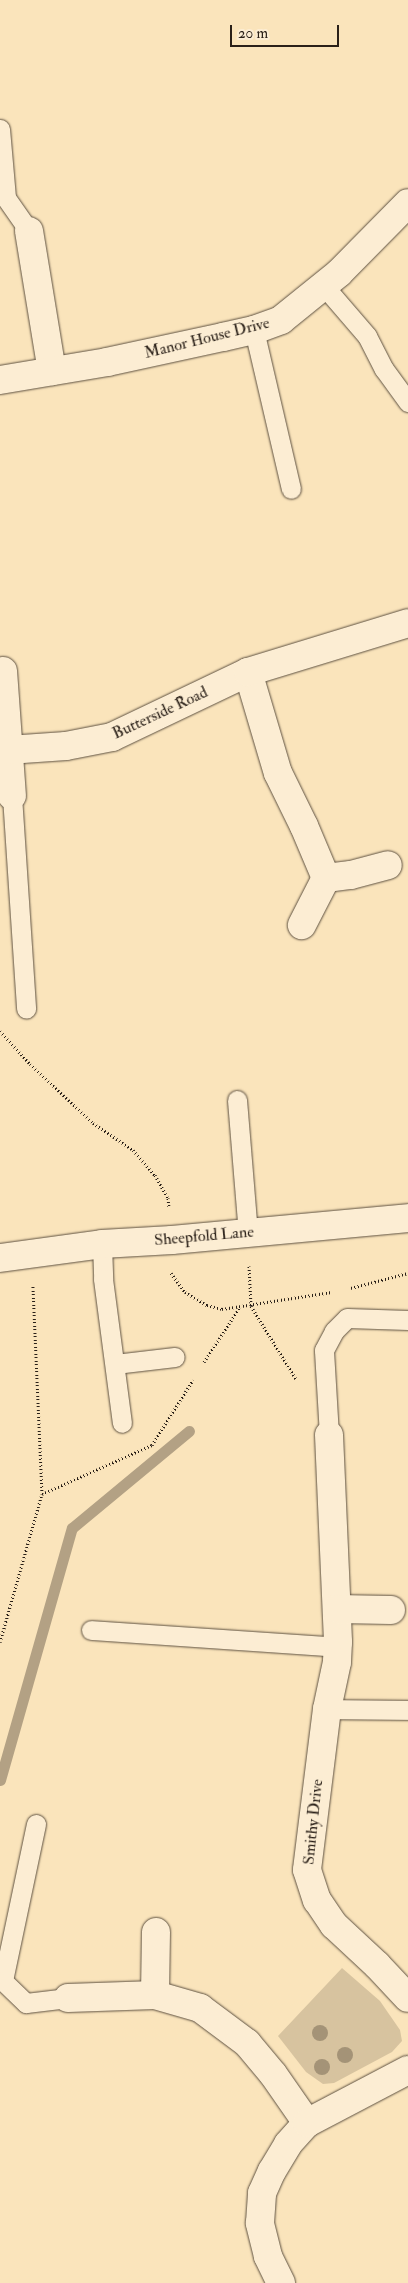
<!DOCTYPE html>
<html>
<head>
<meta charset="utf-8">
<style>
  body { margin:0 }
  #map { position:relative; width:408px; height:2283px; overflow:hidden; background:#fae4bb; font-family:"IM FELL Double Pica",serif }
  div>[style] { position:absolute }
  .green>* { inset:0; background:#d7c39f }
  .stream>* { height:11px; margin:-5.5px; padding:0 5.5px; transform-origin:5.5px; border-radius:5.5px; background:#b3a184 }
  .path>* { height:3px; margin-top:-1.5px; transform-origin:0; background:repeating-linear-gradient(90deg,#2a2018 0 1px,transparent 0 3.5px) }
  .roads { filter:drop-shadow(0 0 1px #5e5141) drop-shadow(0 0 1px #5e5141) }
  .service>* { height:19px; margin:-9.5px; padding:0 9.5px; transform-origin:9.5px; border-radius:9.5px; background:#fcedd3 }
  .minor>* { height:28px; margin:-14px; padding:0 14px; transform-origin:14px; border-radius:14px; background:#fcedd3 }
  .tertiary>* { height:28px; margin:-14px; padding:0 14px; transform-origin:14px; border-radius:14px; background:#fcedd3 }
  .trees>* { width:16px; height:16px; margin:-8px; border-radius:50%; background:#a49377 }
  span { translate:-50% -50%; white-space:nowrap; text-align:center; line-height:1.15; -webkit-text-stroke:4px #fcedd3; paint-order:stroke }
  .street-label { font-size:16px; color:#2a2018 }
  .scale { position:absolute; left:230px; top:25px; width:109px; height:22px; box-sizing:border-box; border:2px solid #2a2018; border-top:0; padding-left:6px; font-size:15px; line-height:18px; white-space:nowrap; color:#2a2018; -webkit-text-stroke:4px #fcedd3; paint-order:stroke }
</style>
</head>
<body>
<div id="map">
  <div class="green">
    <i style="clip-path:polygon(342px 1968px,380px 2001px,400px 2030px,402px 2041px,392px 2052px,334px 2083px,323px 2084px,306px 2072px,278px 2036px)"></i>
  </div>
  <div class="stream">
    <i style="left:0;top:1780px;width:262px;rotate:-74.1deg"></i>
    <i style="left:72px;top:1528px;width:152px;rotate:-39.7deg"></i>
  </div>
  <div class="path">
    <i style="left:0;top:1031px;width:45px;rotate:47.7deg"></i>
    <i style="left:30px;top:1064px;width:86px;rotate:43.1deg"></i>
    <i style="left:93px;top:1123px;width:48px;rotate:34deg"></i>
    <i style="left:133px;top:1150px;width:33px;rotate:49deg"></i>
    <i style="left:155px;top:1175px;width:26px;rotate:61deg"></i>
    <i style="left:168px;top:1198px;width:9px;rotate:84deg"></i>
    <i style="left:249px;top:1266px;width:40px;rotate:87.1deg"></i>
    <i style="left:251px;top:1306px;width:86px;rotate:58.3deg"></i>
    <i style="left:171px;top:1273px;width:24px;rotate:54deg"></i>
    <i style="left:185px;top:1292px;width:26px;rotate:31deg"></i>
    <i style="left:207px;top:1305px;width:16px;rotate:15deg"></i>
    <i style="left:222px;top:1309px;width:111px;rotate:-8.8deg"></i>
    <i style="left:351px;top:1288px;width:59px;rotate:-14.7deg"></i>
    <i style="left:204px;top:1362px;width:66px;rotate:-56.8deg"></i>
    <i style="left:42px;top:1494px;width:120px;rotate:-24deg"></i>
    <i style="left:152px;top:1445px;width:77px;rotate:-57.8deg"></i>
    <i style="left:0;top:1642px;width:154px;rotate:-74.2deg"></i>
    <i style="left:42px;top:1494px;width:208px;rotate:-92.5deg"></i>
  </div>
  <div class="roads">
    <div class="service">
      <i style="left:0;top:129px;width:69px;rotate:85deg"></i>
      <i style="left:6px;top:198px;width:40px;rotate:55.1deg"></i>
      <i style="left:324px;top:286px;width:66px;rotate:49.3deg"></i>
      <i style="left:367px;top:336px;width:37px;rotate:63deg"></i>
      <i style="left:384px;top:369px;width:41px;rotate:54deg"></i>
      <i style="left:254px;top:330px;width:163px;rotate:76.9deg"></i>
      <i style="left:12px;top:796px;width:213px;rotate:86.2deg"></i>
      <i style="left:237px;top:1100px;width:133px;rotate:85.3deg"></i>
      <i style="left:102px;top:1244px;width:35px;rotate:88deg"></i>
      <i style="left:103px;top:1279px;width:145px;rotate:82.5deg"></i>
      <i style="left:115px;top:1364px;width:60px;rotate:-6.7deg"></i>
      <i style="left:329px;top:1435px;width:85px;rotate:-93.4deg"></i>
      <i style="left:324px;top:1350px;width:21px;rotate:-62deg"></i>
      <i style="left:334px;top:1331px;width:18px;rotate:-45deg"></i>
      <i style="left:347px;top:1318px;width:61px;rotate:1.9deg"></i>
      <i style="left:91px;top:1630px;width:248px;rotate:3.9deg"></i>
      <i style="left:327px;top:1709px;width:81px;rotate:0.7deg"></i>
      <i style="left:36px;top:1824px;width:160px;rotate:101.9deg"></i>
      <i style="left:3px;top:1981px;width:32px;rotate:44deg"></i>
      <i style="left:26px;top:2003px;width:42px;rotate:-6.8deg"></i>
    </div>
    <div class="minor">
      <i style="left:29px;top:231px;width:142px;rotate:80.7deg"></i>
      <i style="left:0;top:380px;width:109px;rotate:-9.5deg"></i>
      <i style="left:107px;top:362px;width:119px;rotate:-12.2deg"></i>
      <i style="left:223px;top:337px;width:32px;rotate:-13deg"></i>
      <i style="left:254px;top:330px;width:29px;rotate:-20deg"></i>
      <i style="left:281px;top:320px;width:75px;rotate:-39deg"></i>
      <i style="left:339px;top:273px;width:98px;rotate:-45.4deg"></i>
      <i style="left:3px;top:671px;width:125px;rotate:85.9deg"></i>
      <i style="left:248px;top:672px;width:105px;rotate:73.5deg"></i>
      <i style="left:278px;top:773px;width:59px;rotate:63.9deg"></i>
      <i style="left:304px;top:826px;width:56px;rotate:67.1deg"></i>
      <i style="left:326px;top:878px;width:53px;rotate:117.1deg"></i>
      <i style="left:8px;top:750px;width:58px;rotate:-3.9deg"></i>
      <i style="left:66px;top:746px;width:47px;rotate:-11.1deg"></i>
      <i style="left:112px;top:737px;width:151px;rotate:-25.5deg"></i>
      <i style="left:248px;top:672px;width:167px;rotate:-17deg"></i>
      <i style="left:326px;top:878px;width:25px;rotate:-7deg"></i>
      <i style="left:351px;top:875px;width:38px;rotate:-15deg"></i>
      <i style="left:329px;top:1435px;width:207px;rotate:87.5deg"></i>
      <i style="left:338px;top:1642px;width:20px;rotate:93deg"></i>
      <i style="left:337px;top:1662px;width:48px;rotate:102deg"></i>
      <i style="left:327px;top:1709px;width:162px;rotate:97.1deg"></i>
      <i style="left:307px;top:1870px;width:32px;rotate:72deg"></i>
      <i style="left:317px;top:1900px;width:30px;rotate:56deg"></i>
      <i style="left:334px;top:1925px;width:59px;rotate:42.9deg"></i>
      <i style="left:377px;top:1965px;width:45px;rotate:46.8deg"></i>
      <i style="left:337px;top:1609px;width:54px;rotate:1.1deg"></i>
      <i style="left:155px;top:1995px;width:63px;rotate:-89.1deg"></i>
      <i style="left:68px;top:1998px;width:87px;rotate:-2deg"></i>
      <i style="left:155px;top:1995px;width:47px;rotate:16.1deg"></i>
      <i style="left:200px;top:2008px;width:59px;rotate:36.7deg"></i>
      <i style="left:247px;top:2043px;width:40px;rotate:50deg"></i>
      <i style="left:273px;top:2074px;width:60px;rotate:55.2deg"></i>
      <i style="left:281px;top:2283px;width:30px;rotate:-116deg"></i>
      <i style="left:268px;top:2256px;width:34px;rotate:-104deg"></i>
      <i style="left:260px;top:2223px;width:30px;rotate:-86deg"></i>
      <i style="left:262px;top:2193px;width:24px;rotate:-66deg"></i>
      <i style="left:272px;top:2171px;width:31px;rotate:-59deg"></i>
      <i style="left:288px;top:2144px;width:28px;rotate:-48deg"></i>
      <i style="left:307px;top:2123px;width:114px;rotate:-27.7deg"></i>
    </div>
    <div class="tertiary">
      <i style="left:0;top:1258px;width:103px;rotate:-7.8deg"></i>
      <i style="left:102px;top:1244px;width:70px;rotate:-3.3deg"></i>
      <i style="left:172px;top:1240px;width:237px;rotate:-5.3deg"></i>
    </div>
  </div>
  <div class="trees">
    <i style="left:320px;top:2033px"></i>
    <i style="left:345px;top:2055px"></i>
    <i style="left:322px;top:2067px"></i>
  </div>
  <div class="street-label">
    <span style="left:207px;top:338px;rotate:-14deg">Manor House Drive</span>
    <span style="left:160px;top:713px;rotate:-25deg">Butterside Road</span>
    <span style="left:204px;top:1236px;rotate:-5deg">Sheepfold Lane</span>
    <span style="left:313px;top:1822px;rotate:-84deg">Smithy Drive</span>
  </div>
  <div class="scale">20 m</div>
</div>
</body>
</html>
